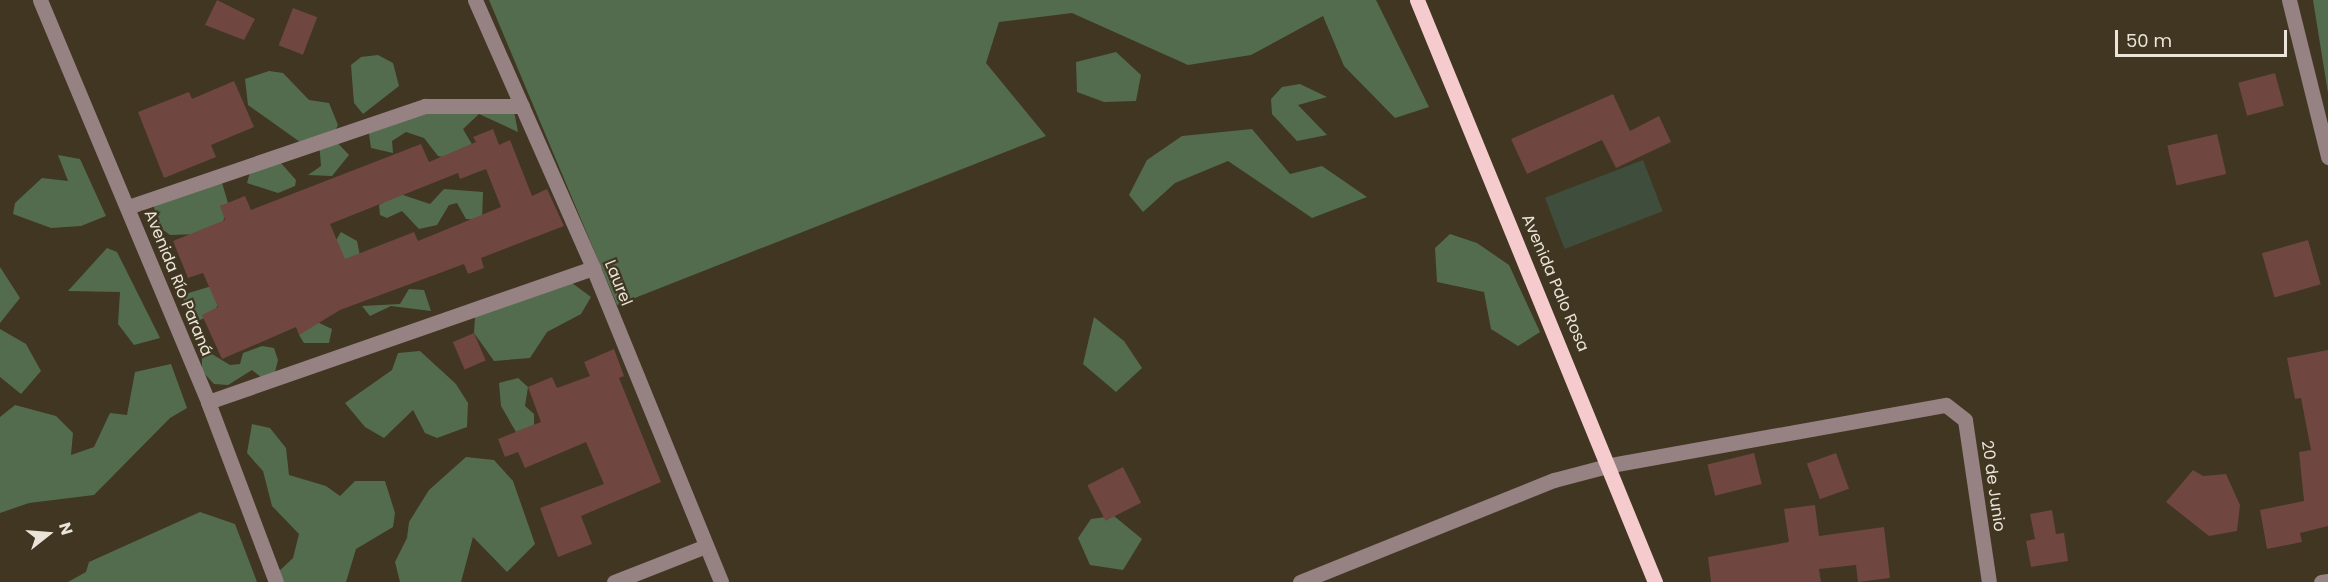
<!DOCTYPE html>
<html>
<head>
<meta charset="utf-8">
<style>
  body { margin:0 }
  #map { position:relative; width:2328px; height:582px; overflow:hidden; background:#403622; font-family:Poppins,sans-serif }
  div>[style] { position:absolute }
  .green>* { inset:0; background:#3f4e3c; transform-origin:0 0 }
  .forest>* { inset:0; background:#536c4d }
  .building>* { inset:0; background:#6f4640; transform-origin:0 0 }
  .minor>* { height:15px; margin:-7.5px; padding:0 7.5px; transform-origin:7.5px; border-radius:7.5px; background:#968183 }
  .major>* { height:15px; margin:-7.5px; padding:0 7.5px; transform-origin:7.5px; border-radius:7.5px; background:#f6cbce }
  span { translate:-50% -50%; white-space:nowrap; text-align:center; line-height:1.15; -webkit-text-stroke:4.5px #403622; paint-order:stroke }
  .street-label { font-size:16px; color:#ebe5d9 }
  .north { position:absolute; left:18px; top:504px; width:60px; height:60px; -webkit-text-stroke:4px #403622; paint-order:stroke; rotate:73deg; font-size:16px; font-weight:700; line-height:24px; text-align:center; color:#ebe5d9 }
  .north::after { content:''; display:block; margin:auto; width:21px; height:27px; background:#ebe5d9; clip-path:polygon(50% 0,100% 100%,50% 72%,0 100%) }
  .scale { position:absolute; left:2115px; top:30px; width:172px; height:27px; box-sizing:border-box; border:3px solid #ebe5d9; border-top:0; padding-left:8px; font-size:18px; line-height:21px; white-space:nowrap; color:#ebe5d9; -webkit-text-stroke:4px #403622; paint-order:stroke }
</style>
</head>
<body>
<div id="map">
  <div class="green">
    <i style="left:1643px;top:160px;width:55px;height:105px;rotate:69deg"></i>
  </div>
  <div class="forest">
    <i style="clip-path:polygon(489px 0,1376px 0,1429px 107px,1395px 118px,1344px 66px,1323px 16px,1251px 55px,1188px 65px,1072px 13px,999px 22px,986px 63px,1046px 136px,617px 305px)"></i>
    <i style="clip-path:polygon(2313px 0,2328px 0,2328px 93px)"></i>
    <i style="clip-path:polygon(1116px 52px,1141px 75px,1136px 101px,1104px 102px,1077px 92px,1076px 62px)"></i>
    <i style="clip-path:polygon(378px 55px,393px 63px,399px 86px,363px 114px,354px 103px,351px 65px,361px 57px)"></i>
    <i style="clip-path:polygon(269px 71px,283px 73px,309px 100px,329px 103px,338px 125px,332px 137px,349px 155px,332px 176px,308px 175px,321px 166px,319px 142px,300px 142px,248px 105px,245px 79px)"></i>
    <i style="clip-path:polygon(1300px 84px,1327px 97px,1298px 105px,1327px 135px,1297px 141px,1272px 114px,1271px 99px,1282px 87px)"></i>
    <i style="clip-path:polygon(409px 108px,514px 111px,518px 132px,479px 114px,463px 129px,473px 146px,456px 160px,438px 156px,424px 138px,406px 132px,392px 141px,393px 153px,371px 148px,367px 120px)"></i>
    <i style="clip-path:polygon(1252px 129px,1290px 174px,1322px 166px,1367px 197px,1312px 218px,1228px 161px,1175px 183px,1143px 212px,1129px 195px,1147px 160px,1182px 136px)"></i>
    <i style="clip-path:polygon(58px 155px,80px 159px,106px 216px,81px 226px,51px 228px,13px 214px,15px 203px,42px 178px,68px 181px)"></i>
    <i style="clip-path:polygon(280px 162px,296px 180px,295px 186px,278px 193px,247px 183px,252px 165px)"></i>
    <i style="clip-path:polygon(220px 176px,228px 203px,223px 222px,202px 234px,170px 235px,159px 227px,152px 199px)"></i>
    <i style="clip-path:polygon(444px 189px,483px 192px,482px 220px,466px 219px,457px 203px,449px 205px,437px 225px,419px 229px,402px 211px,387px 218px,380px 215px,379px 205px,400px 194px,430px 204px)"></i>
    <i style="clip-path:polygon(341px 232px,357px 241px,360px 256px,348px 268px,330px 250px)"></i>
    <i style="clip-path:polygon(1450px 234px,1477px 243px,1509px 265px,1540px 332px,1518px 346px,1491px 329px,1484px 292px,1437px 282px,1435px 248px)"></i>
    <i style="clip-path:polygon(107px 248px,117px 252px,160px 338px,134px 345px,118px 324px,120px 292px,68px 291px)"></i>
    <i style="clip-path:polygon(0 267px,20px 298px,0 323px)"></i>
    <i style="clip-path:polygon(572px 283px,591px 297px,581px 314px,547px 332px,530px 358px,494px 361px,474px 333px,475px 317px)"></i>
    <i style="clip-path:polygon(215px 285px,223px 298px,211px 315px,191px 324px,182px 295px)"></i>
    <i style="clip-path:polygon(409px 289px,424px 290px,431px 311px,391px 306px,370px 316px,362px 306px,400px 304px)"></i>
    <i style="clip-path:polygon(1094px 317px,1124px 341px,1142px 368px,1116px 392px,1083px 364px)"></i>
    <i style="clip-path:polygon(317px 322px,332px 329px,329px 343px,304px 343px,299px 335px)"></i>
    <i style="clip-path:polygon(0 329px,26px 344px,41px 371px,21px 394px,0 377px)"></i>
    <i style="clip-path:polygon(262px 346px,274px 348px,278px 360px,275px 372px,262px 378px,252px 370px,228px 385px,214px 384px,202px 371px,202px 348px,230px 365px,240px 364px,243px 353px)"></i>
    <i style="clip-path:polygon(420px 351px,456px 384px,468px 403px,467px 427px,437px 438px,425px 433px,413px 410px,384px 438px,365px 427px,345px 403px,392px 370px,398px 353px)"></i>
    <i style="clip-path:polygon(171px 364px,187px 408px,170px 418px,94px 495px,29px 503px,0 513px,0 417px,15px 405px,56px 416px,73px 433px,71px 455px,94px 447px,110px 413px,127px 415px,135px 372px)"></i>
    <i style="clip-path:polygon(518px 378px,528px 387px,525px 406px,534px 414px,534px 425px,516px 432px,501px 406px,499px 383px)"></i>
    <i style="clip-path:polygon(252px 424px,270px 428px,286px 448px,289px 475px,326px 486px,340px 496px,355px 481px,385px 481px,395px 513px,393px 527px,356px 549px,346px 582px,280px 582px,276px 574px,293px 558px,299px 534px,272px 506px,263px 471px,247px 453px)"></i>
    <i style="clip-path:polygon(466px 457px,494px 460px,513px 481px,535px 544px,507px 572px,473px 537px,461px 582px,400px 582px,395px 562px,407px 538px,409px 522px,429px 490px)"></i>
    <i style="clip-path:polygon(200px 512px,235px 524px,257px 582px,68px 582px,86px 572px,89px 562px)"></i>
    <i style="clip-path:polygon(1114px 516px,1142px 539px,1123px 570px,1090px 565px,1078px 538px,1091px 519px)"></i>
  </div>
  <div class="building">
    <i style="clip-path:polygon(217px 0,255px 19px,244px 40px,205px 25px)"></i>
    <i style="left:293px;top:8px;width:26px;height:40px;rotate:21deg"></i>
    <i style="left:2275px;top:73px;width:34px;height:38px;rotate:75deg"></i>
    <i style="clip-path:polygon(234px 81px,254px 127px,211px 145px,216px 157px,164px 178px,138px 112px,189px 92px,192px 99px)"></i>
    <i style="clip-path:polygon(1613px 94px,1630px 131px,1659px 116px,1671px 142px,1616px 168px,1602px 140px,1527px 174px,1511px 139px)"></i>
    <i style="clip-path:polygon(evenodd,493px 129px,499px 145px,510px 140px,532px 196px,547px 189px,564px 226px,481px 258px,484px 268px,468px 274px,464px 264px,340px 310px,299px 335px,296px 327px,222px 359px,202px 315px,218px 307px,203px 273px,188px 278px,173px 241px,225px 220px,220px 206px,245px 196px,251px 210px,421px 144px,429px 162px,476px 142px,473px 137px,493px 129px,486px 169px,501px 207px,418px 241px,414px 232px,345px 259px,330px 224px,458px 173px,460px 179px,486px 169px)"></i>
    <i style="left:2217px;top:134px;width:41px;height:51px;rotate:77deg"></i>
    <i style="left:2308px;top:240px;width:46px;height:48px;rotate:74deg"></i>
    <i style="left:474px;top:333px;width:30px;height:23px;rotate:67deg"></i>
    <i style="clip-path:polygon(614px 349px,624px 376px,619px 378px,661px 482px,581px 516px,592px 544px,558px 557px,540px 508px,604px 484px,586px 442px,525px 468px,518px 452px,505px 457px,498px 439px,541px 422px,528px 387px,552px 377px,557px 388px,590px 376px,584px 362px)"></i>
    <i style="clip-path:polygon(2328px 350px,2328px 526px,2300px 533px,2302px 542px,2267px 549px,2260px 510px,2304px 501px,2299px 452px,2311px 450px,2301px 398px,2295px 399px,2287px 358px)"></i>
    <i style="left:1754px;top:453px;width:32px;height:48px;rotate:76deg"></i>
    <i style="left:1836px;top:453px;width:38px;height:31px;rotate:70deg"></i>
    <i style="left:1123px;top:467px;width:40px;height:40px;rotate:63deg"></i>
    <i style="clip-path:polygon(2193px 470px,2203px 476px,2226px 474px,2240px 505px,2237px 531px,2209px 536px,2166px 502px)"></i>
    <i style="clip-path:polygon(1815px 505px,1819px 536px,1884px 527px,1890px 578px,1858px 582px,1856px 565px,1819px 569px,1821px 582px,1711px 582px,1708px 557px,1789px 542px,1784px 509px)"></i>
    <i style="clip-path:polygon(2052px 510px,2056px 534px,2064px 533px,2068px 561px,2031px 567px,2026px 541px,2035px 539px,2030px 514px)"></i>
  </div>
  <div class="minor">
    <i style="left:40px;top:0;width:436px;rotate:67.3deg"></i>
    <i style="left:208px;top:402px;width:192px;rotate:69.3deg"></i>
    <i style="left:475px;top:0;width:293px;rotate:66.2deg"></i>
    <i style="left:593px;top:268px;width:339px;rotate:67.8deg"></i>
    <i style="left:2289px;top:0;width:162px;rotate:76deg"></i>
    <i style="left:128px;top:207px;width:314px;rotate:-18.8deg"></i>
    <i style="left:425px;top:106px;width:97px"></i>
    <i style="left:208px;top:402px;width:408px;rotate:-19.2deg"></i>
    <i style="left:614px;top:582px;width:99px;rotate:-21.4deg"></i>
    <i style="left:1300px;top:582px;width:274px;rotate:-21.9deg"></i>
    <i style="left:1554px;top:480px;width:59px;rotate:-14.7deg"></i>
    <i style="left:1611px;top:465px;width:340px;rotate:-10.2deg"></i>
    <i style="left:1946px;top:405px;width:24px;rotate:38deg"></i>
    <i style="left:1965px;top:420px;width:164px;rotate:81.6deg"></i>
    <i style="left:2321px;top:582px;width:7px;rotate:-8deg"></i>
  </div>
  <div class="major">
    <i style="left:1417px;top:0;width:629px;rotate:67.76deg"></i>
  </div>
  <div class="street-label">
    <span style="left:178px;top:283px;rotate:68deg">Avenida Río Paraná</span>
    <span style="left:618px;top:283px;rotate:68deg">Laurel</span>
    <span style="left:1555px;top:283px;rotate:67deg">Avenida Palo Rosa</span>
    <span style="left:1993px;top:486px;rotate:82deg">20 de Junio</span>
  </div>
  <div class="north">N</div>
  <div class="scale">50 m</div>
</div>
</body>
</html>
